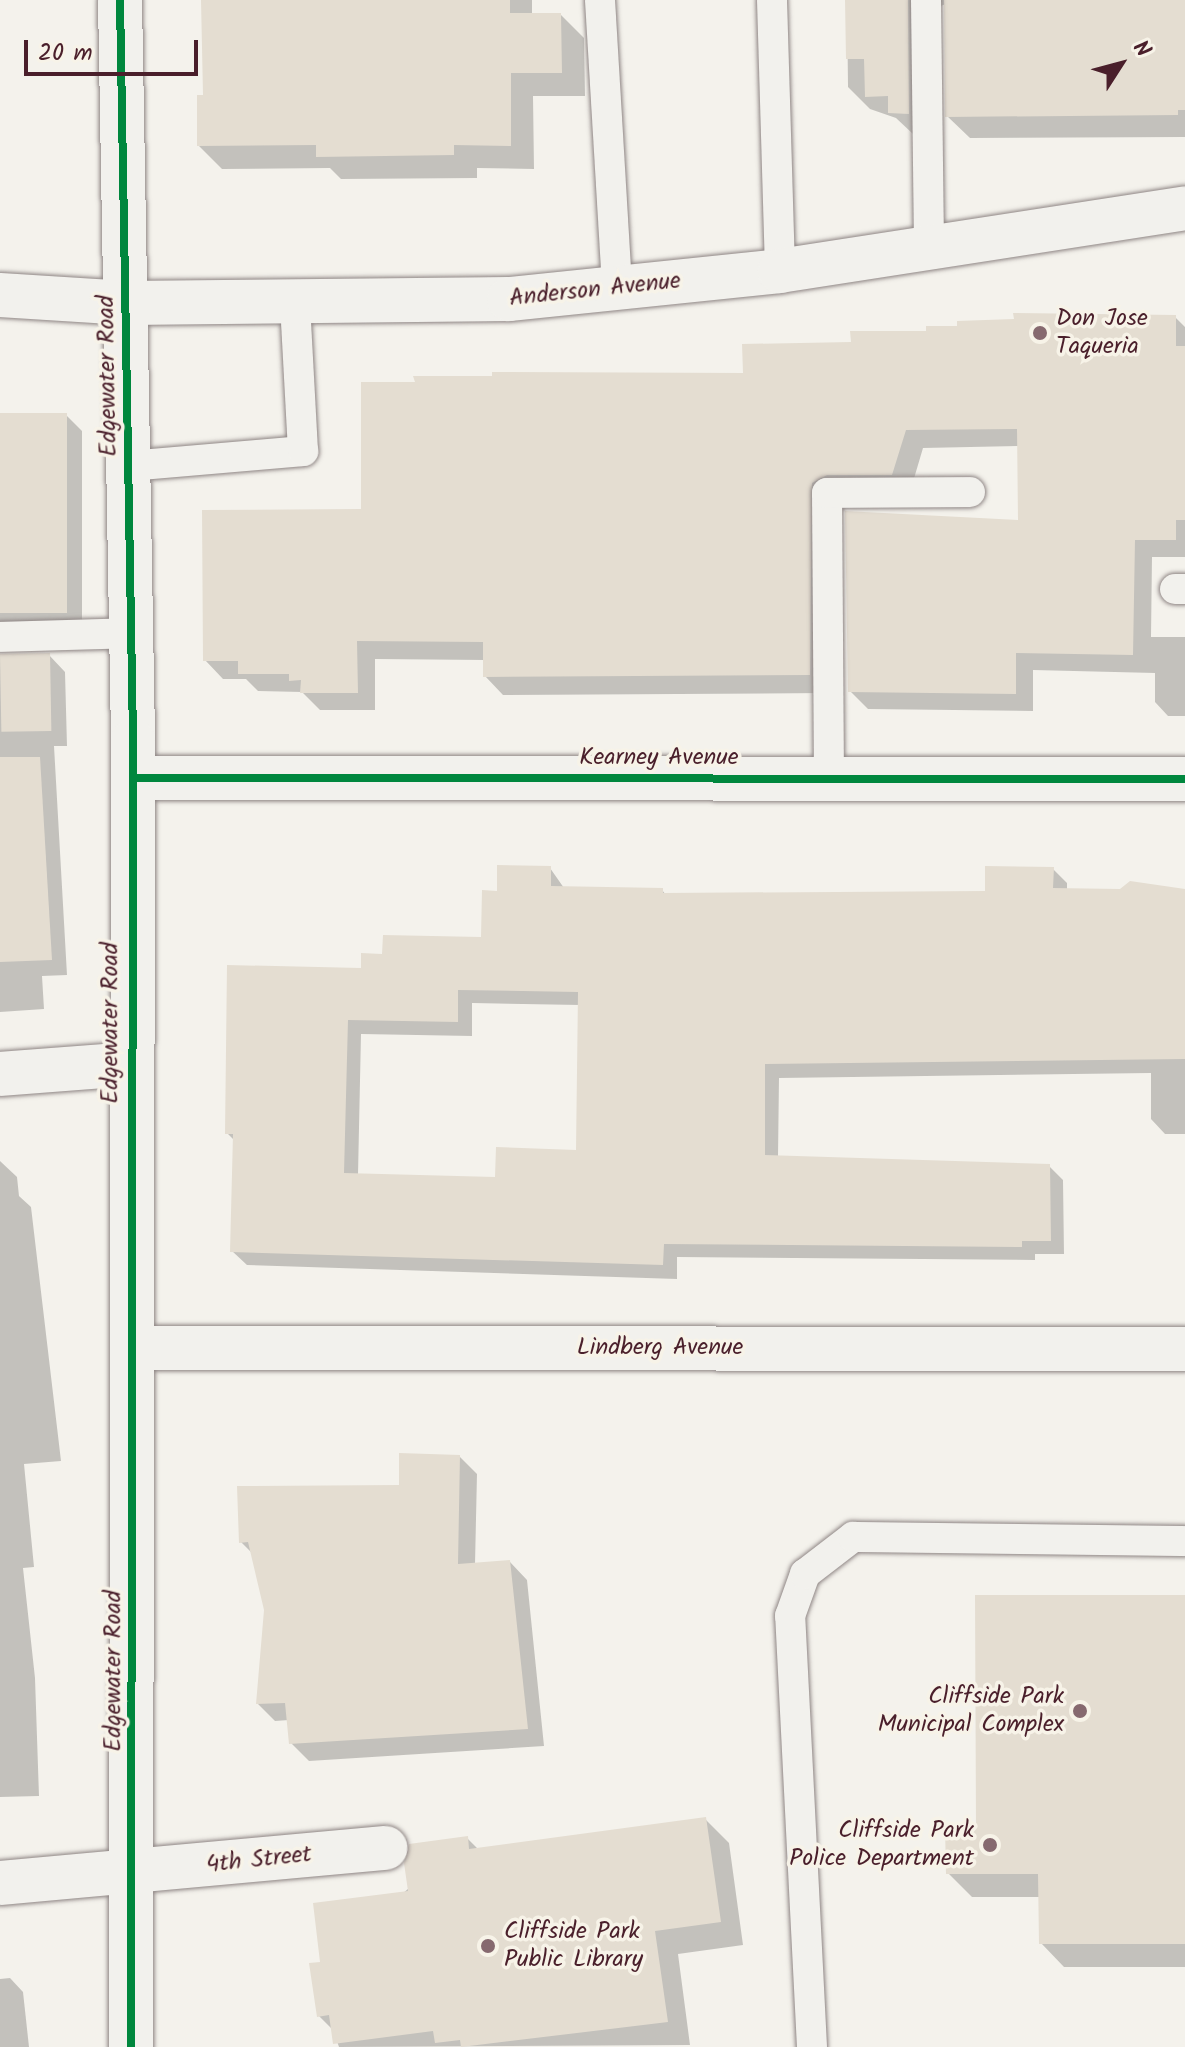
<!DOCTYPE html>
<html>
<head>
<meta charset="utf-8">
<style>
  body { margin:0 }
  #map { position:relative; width:1185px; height:2047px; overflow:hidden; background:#f4f2ec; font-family:Kalam,sans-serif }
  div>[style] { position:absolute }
  .shadow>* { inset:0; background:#0003 }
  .building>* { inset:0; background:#e4ddd1; transform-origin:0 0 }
  .roads { filter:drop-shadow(0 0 2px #8f8685) drop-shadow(0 0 2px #8f8685) }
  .lane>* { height:30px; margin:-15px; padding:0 15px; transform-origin:15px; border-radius:15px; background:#f2f1ed }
  .street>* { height:44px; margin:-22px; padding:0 22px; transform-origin:22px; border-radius:22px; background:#f2f1ed }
  .secondary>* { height:44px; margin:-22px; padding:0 22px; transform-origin:22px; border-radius:22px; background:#f2f1ed }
  .cycleway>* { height:8px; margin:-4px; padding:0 4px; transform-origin:4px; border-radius:4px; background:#00873e }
  .dots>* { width:22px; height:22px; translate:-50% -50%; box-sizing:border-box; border:4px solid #f7f3e8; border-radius:50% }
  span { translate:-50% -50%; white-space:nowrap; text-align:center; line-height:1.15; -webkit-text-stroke:7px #f7f3e8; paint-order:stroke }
  .street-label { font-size:24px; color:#4a1f2b }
  .poi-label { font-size:24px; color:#4a1f2b }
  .left { translate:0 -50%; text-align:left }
  .right { translate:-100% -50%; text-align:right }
  .north { position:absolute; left:1081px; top:24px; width:80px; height:80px; -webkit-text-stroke:6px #f7f3e8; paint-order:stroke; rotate:54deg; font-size:22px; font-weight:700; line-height:32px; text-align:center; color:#4a1f2b }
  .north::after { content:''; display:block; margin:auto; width:28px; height:36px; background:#4a1f2b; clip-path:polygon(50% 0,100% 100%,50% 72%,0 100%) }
  .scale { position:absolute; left:24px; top:40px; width:174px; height:36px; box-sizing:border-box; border:4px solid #4a1f2b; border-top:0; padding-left:10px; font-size:24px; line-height:28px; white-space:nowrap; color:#4a1f2b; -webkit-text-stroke:6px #f7f3e8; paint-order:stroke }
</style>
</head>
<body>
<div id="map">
  <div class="shadow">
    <i style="clip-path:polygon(203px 0,532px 0,532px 15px,561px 15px,584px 38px,585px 96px,533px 96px,534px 169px,477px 168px,477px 178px,341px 179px,330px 168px,222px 169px,199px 146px,205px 97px)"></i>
    <i style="clip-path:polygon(847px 0,1185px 0,1185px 137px,970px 138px,947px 116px,946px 4px,938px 7px,913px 134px,896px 118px,870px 109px,848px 87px)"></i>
    <i style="clip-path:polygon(1175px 317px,1185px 327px,1185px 557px,1152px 557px,1151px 637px,1185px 637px,1185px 716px,1168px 716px,1155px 702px,1155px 673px,1033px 670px,1033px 711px,868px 709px,850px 691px,1020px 522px,1019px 446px,923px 448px,910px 492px,828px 503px,828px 693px,503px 695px,485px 676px,485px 660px,375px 659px,375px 710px,320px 710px,302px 692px,258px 691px,246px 679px,223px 679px,205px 660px,363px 511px,745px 375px,853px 344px,928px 333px)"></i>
    <i style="clip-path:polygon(66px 415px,82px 431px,82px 628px,0 649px,0 418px)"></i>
    <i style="clip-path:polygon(0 655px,49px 655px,65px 672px,67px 746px,54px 746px,67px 975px,42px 976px,44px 1009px,0 1012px)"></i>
    <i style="clip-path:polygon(evenodd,550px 868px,564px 888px,662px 890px,666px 895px,987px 893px,1053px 869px,1067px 883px,1067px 890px,1121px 891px,1130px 883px,1185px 891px,1185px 1134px,1165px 1134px,1151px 1119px,1151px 1073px,779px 1078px,778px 1157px,1049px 1166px,1063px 1180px,1064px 1254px,1035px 1254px,1035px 1260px,677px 1257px,677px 1279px,247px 1265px,232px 1251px,235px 1141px,227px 1133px,363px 970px,384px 956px,483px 939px,499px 893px,550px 868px,472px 1003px,580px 1005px,578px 1152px,497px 1179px,358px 1175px,361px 1034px,472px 1036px,472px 1003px)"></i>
    <i style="clip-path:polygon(0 1161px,17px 1177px,19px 1196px,31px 1207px,61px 1461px,24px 1464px,34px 1567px,23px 1568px,35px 1678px,39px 1796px,0 1797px)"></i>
    <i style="clip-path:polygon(459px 1456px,477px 1474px,475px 1565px,510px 1562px,527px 1580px,544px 1746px,309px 1761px,291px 1743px,289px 1720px,275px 1721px,258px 1704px,266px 1610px,253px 1554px,241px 1542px,401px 1487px)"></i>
    <i style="clip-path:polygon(1185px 1597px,1185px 1967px,1064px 1967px,1041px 1943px,1041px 1897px,972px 1897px,948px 1873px,978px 1828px)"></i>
    <i style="clip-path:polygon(705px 1819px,729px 1843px,743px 1945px,678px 1954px,690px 2045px,339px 2047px,333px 2030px,319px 2016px,322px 1963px,467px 1838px,478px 1849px)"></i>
    <i style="clip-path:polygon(10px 1978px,23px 1992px,29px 2047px,0 2047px,0 1979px)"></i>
  </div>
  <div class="building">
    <i style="clip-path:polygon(201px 0,510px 0,510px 13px,561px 13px,562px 73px,511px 73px,511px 146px,454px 145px,454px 155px,316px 157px,316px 145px,197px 146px,197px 95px,203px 95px)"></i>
    <i style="clip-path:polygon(845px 0,908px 0,909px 114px,888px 113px,888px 96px,865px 97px,864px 59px,846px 59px)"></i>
    <i style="clip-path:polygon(944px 0,1185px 0,1185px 110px,1178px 110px,1178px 115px,945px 117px)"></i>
    <i style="clip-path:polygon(1013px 313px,1176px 315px,1176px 346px,1185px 346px,1185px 520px,1176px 520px,1176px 540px,1135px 540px,1133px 655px,1016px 653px,1016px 694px,848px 692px,845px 511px,1018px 520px,1017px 429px,906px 430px,892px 475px,827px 475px,812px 483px,810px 675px,483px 677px,483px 642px,357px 641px,358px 693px,300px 693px,301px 680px,289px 681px,289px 674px,238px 674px,238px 661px,203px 661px,202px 510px,361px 509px,361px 382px,415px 382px,413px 376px,492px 376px,492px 372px,743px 373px,742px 344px,851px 342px,850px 331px,926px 331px,926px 326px,957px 326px,957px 321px,1014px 319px)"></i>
    <i style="left:67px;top:413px;width:200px;height:67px;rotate:90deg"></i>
    <i style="left:50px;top:653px;width:78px;height:50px;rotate:89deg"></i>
    <i style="clip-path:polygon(0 757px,40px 757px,52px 960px,0 962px)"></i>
    <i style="clip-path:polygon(evenodd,497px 865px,551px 866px,551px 886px,663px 888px,663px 893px,985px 891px,985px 866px,1054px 867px,1053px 888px,1120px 889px,1130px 881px,1185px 889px,1185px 1059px,765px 1064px,765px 1155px,1050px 1164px,1051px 1241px,1022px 1241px,1022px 1247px,664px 1244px,663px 1265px,230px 1252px,233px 1134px,225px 1134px,227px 965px,361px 968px,361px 953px,382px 954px,383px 935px,481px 937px,482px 890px,497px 891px,497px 865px,458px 990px,578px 992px,576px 1150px,496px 1147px,495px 1177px,344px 1173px,348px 1020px,458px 1022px,458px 990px)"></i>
    <i style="clip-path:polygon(399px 1453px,460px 1455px,458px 1564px,510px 1560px,528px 1729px,289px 1744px,285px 1703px,256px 1704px,264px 1610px,248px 1542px,239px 1543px,237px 1486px,399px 1485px)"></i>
    <i style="clip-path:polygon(975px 1595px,1185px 1595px,1185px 1944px,1039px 1944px,1038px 1874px,946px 1874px,945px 1827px,976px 1827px)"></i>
    <i style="clip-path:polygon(706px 1817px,721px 1922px,655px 1931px,668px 2022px,461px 2047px,460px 2040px,435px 2043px,433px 2031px,333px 2044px,329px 2015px,317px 2017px,309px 1963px,320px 1962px,313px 1903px,408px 1891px,404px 1863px,409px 1844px,468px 1836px,469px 1849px)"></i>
  </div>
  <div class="roads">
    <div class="lane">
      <i style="left:600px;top:0;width:288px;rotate:86.6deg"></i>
      <i style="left:772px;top:0;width:271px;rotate:88.3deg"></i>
      <i style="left:926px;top:0;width:248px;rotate:89.3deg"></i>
      <i style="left:129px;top:466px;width:175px;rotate:-4.9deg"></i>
      <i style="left:303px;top:451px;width:149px;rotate:-93.1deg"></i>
      <i style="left:1175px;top:589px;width:10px"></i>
      <i style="left:0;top:637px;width:131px;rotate:-1.7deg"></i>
      <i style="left:829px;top:779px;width:286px;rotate:-90.4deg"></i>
      <i style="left:827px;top:493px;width:143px;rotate:-0.4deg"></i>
      <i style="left:812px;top:2047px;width:432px;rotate:-92.9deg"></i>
      <i style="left:790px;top:1616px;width:45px;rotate:-70.3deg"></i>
      <i style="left:805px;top:1574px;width:61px;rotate:-37.6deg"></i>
      <i style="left:853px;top:1537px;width:332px;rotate:0.7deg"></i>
    </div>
    <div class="street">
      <i style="left:133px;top:778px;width:1052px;rotate:0.05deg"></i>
      <i style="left:0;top:1074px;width:130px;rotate:-4.4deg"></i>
      <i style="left:136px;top:1348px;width:1049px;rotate:0.05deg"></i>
      <i style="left:0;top:1883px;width:387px;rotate:-5.2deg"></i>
    </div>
    <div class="secondary">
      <i style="left:120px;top:0;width:741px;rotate:88.99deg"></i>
      <i style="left:133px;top:741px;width:1306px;rotate:90.09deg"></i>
      <i style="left:0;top:295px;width:127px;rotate:3.6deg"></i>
      <i style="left:127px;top:303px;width:382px;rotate:-0.6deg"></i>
      <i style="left:509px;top:299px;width:272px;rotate:-5.9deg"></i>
      <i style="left:780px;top:271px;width:410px;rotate:-8.8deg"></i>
    </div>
  </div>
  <div class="cycleway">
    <i style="left:120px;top:0;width:741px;rotate:88.99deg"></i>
    <i style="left:133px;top:741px;width:1306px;rotate:90.09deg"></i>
    <i style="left:133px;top:778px;width:1052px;rotate:0.05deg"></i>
  </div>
  <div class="dots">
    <i style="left:1040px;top:333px;background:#86696f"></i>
    <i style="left:1080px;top:1711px;background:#86696f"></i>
    <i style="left:990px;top:1845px;background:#86696f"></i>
    <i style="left:488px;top:1946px;background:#86696f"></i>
  </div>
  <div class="street-label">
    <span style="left:595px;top:290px;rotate:-6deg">Anderson Avenue</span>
    <span style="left:108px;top:376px;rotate:-91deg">Edgewater Road</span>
    <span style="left:659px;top:758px">Kearney Avenue</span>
    <span style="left:111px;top:1023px;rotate:-90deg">Edgewater Road</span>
    <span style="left:660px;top:1348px">Lindberg Avenue</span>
    <span style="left:114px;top:1671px;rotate:-90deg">Edgewater Road</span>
    <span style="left:259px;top:1860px;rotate:-6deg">4th Street</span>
  </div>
  <div class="poi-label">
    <span class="left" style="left:1056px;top:333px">Don Jose<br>Taqueria</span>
    <span class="right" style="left:1064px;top:1711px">Cliffside Park<br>Municipal Complex</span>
    <span class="right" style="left:974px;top:1845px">Cliffside Park<br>Police Department</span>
    <span class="left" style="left:504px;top:1946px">Cliffside Park<br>Public Library</span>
  </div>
  <div class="north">N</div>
  <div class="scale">20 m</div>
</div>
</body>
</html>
